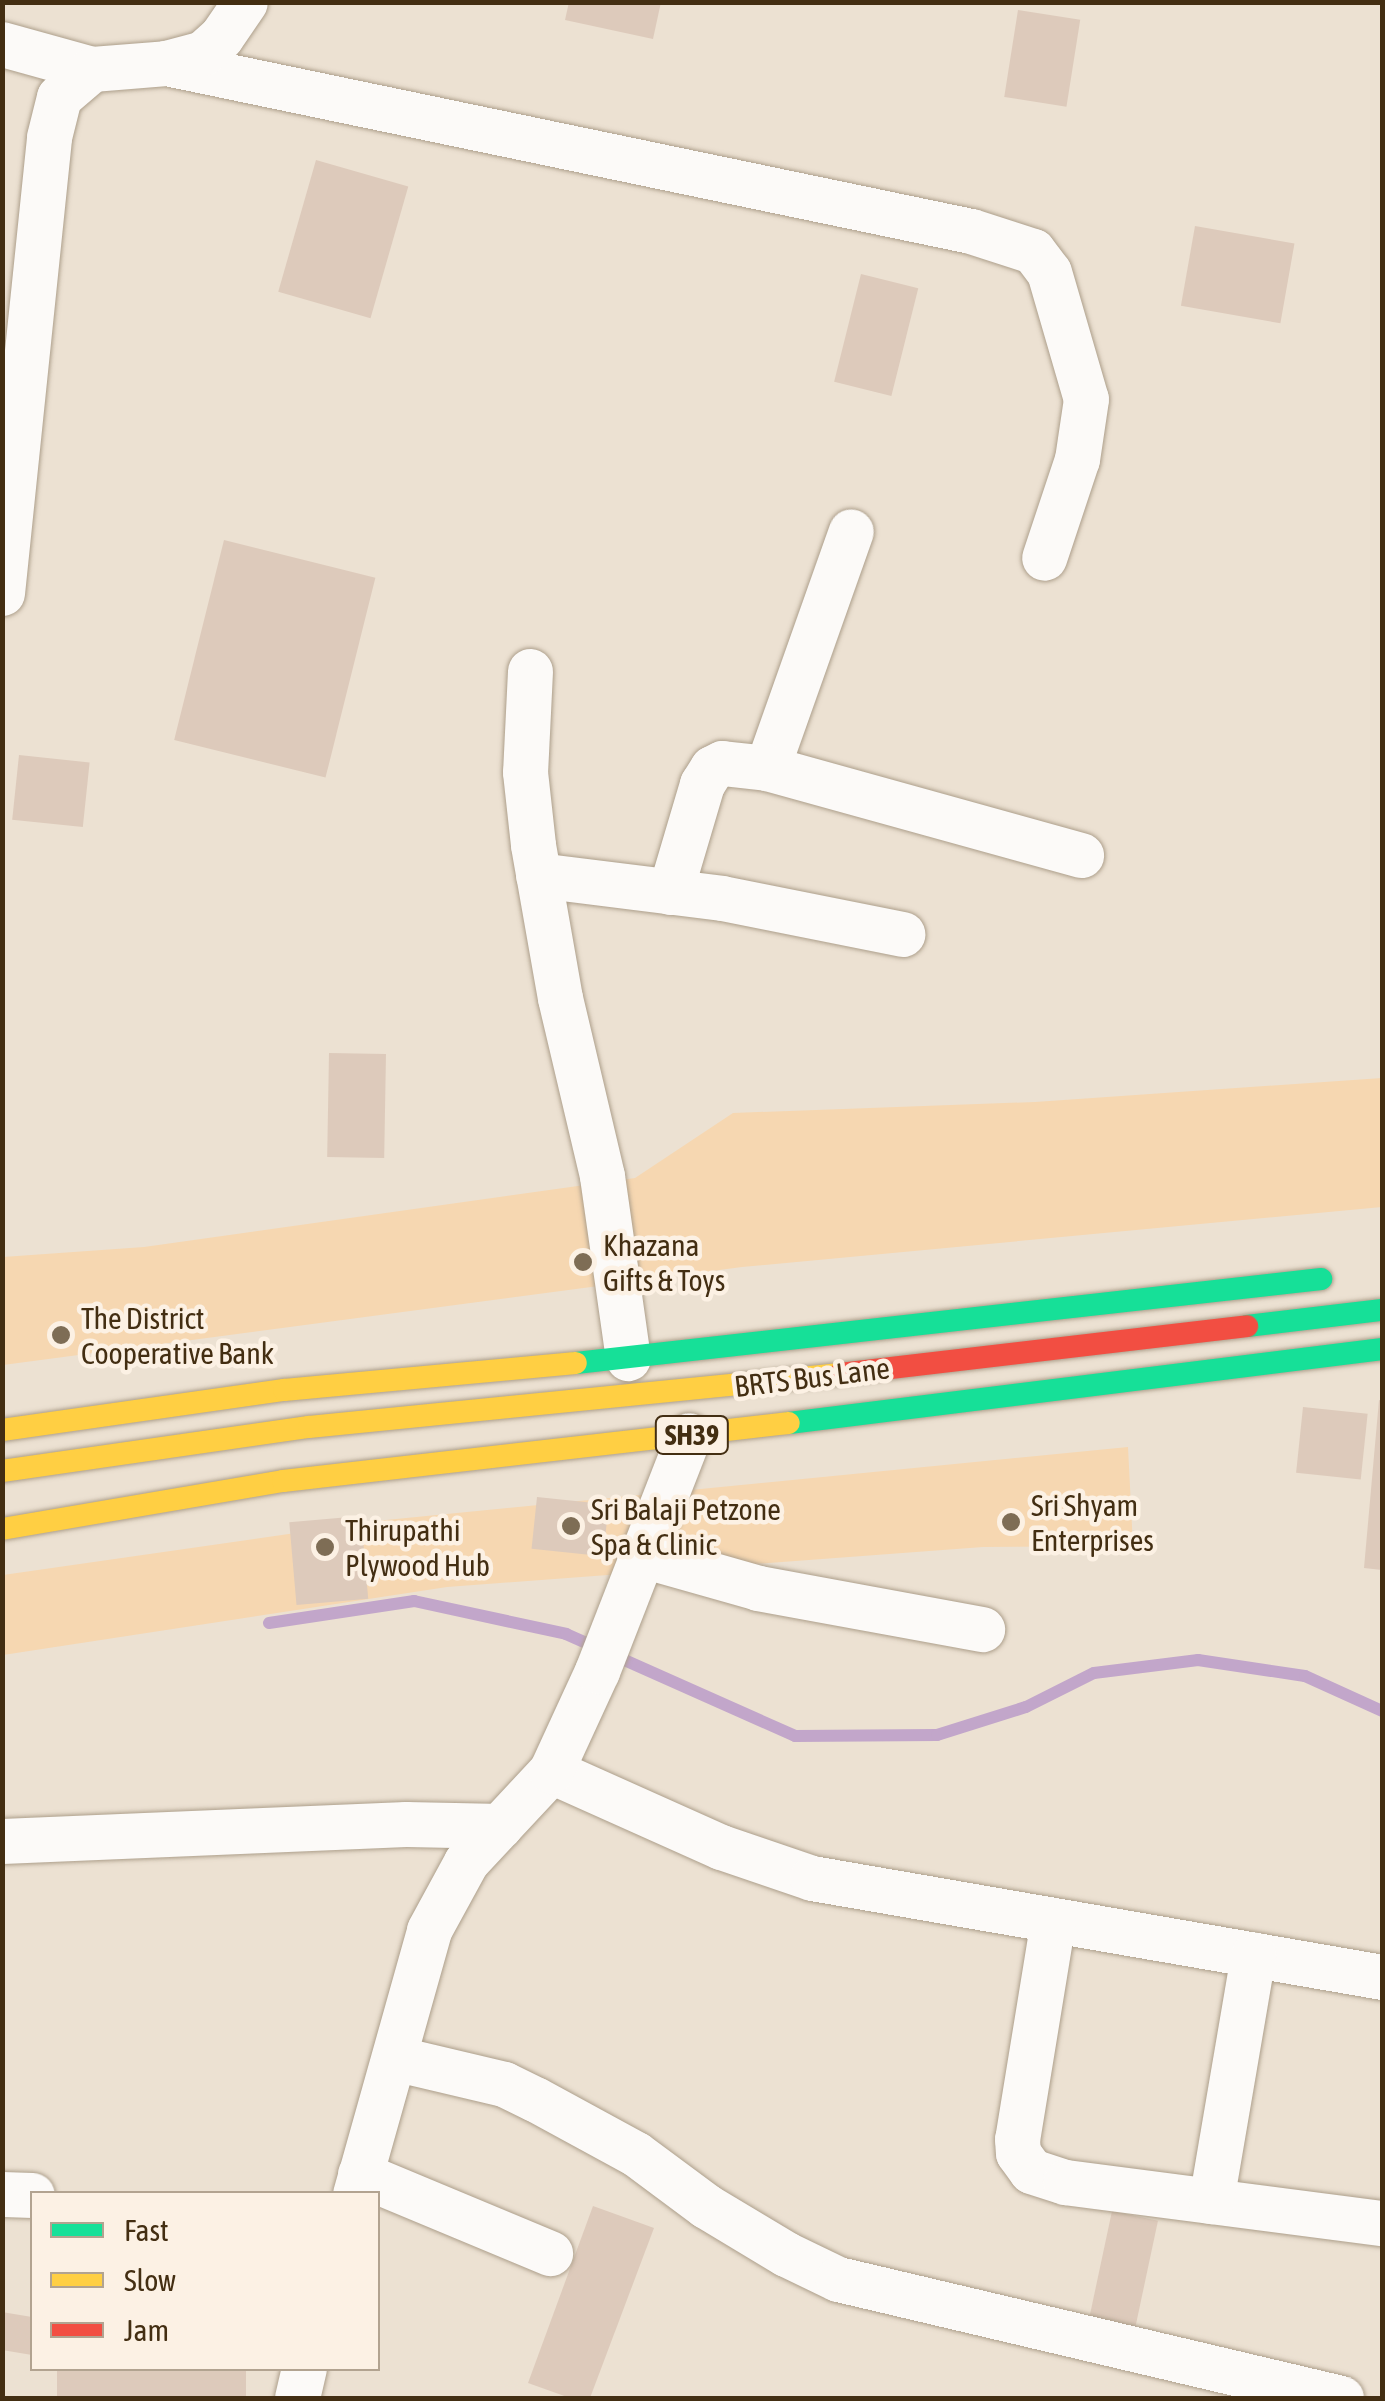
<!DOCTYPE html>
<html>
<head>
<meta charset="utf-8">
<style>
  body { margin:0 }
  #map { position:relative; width:1385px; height:2401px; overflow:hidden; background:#ece1d2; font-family:"Asap Condensed",sans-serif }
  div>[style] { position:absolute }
  .built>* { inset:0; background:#f6d7b1 }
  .stream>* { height:12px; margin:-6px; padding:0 6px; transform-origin:6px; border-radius:6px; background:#c2a6ca }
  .building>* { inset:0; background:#ddcabb; transform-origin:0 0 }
  .roads { filter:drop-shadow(0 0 2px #ad9f8b) drop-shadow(0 0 2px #ad9f8b) }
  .street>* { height:45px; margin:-22.5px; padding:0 22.5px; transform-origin:22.5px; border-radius:22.5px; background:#fcfaf8 }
  .fast>* { height:22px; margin:-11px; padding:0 11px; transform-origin:11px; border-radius:11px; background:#16e098 }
  .slow>* { height:22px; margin:-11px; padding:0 11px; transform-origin:11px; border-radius:11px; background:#ffcf43 }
  .jam>* { height:22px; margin:-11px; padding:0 11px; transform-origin:11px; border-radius:11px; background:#f24e42 }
  .dots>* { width:28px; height:28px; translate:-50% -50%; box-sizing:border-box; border:5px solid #fcf1e4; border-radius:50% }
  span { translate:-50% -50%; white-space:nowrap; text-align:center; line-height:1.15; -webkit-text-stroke:9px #fcf1e4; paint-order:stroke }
  .shield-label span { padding:2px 8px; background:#fcf1e4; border:2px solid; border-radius:8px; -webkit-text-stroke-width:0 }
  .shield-label { font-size:28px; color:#432e12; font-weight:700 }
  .poi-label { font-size:30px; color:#432e12 }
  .left { translate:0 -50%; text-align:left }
  .street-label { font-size:30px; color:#432e12 }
  .frame { position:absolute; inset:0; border:5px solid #432e12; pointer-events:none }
  .legend { position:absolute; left:30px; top:2191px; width:350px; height:180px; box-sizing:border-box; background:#fcf1e4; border:2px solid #b2a390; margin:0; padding:12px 18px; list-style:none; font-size:30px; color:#432e12 }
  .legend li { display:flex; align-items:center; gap:20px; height:50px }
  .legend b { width:50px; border:2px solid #b2a390 }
</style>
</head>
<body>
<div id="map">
  <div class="built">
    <i style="clip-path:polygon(1382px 1078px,1382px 1207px,742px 1267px,3px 1365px,3px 1257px,144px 1247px,635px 1178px,733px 1113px,1035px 1102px)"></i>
    <i style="clip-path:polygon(1128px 1447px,1133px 1546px,983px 1547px,447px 1587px,3px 1655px,3px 1575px,386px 1520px)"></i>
  </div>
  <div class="stream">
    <i style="left:269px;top:1623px;width:147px;rotate:-8.6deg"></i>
    <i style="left:414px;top:1601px;width:156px;rotate:12.2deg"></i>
    <i style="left:566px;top:1634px;width:251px;rotate:24deg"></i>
    <i style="left:795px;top:1736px;width:142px;rotate:-0.4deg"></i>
    <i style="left:937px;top:1735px;width:93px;rotate:-17.5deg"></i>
    <i style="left:1026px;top:1707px;width:76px;rotate:-26.6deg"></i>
    <i style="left:1094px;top:1673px;width:105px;rotate:-7.1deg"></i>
    <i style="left:1198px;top:1660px;width:108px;rotate:8.5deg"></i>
    <i style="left:1305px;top:1676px;width:85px;rotate:24.4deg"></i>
  </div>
  <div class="building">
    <i style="clip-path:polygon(569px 2px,661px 2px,653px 39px,565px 20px)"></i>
    <i style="left:1018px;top:10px;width:63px;height:88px;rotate:9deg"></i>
    <i style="left:316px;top:160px;width:96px;height:137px;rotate:16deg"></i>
    <i style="left:1195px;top:226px;width:101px;height:81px;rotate:10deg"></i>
    <i style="left:861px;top:274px;width:59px;height:111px;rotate:14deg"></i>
    <i style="left:224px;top:540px;width:156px;height:206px;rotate:14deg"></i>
    <i style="left:19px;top:755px;width:71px;height:65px;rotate:6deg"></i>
    <i style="left:329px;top:1053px;width:57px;height:104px;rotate:1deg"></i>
    <i style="clip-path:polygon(1379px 1400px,1382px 1401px,1382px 1570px,1364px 1568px)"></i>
    <i style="left:1303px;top:1407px;width:65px;height:66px;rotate:6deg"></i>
    <i style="left:537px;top:1497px;width:72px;height:52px;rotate:6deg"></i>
    <i style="left:361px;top:1516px;width:83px;height:72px;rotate:85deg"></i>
    <i style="clip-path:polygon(593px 2206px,654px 2228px,590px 2398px,570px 2398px,528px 2383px)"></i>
    <i style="left:1112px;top:2211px;width:47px;height:117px;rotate:12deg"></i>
    <i style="clip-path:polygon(2px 2312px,32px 2317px,32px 2355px,2px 2350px)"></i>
    <i style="left:57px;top:2368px;width:189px;height:30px"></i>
  </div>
  <div class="roads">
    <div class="street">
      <i style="left:2px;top:44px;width:93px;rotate:15.5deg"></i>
      <i style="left:166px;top:63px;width:822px;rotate:11.79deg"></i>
      <i style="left:971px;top:231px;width:65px;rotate:17.9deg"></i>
      <i style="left:1033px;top:251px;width:26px;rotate:53deg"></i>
      <i style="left:1049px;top:272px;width:132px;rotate:73.8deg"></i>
      <i style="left:1086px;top:399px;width:61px;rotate:98.5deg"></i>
      <i style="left:1077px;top:459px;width:104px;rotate:108.4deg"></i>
      <i style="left:2px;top:593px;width:458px;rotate:-84.1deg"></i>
      <i style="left:49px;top:137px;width:41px;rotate:-76deg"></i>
      <i style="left:59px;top:97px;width:43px;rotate:-40.3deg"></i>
      <i style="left:92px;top:69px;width:74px;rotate:-4.6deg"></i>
      <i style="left:166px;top:63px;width:38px;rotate:-15deg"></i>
      <i style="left:203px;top:53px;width:24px;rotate:-42deg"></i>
      <i style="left:221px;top:37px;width:42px;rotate:-55.6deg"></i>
      <i style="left:530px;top:671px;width:101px;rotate:92.8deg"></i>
      <i style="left:525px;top:772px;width:73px;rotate:83.7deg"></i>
      <i style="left:533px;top:845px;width:155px;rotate:80deg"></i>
      <i style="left:560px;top:998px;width:183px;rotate:76.7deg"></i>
      <i style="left:602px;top:1176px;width:184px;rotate:81.9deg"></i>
      <i style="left:767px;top:768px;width:251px;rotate:-70.5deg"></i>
      <i style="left:538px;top:875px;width:185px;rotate:7.1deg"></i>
      <i style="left:722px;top:898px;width:184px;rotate:11.3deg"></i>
      <i style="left:670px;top:892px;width:113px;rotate:-73.5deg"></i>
      <i style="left:702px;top:784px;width:19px;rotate:-58deg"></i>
      <i style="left:712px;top:768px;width:11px;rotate:-27deg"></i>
      <i style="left:722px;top:763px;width:45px;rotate:6.3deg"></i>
      <i style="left:767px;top:768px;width:326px;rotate:15.5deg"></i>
      <i style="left:639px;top:1554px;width:124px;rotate:15.9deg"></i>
      <i style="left:758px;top:1588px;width:228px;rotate:10.4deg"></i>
      <i style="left:551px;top:1771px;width:186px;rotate:24.1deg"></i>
      <i style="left:721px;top:1847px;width:96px;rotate:18.8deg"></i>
      <i style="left:812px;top:1878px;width:579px;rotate:9.85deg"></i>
      <i style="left:2px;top:1841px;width:404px;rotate:-2.4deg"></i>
      <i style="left:406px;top:1824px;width:94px;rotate:1.2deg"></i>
      <i style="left:1053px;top:1920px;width:222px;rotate:99.3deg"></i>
      <i style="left:1017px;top:2139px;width:14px;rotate:86deg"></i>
      <i style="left:1018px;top:2153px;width:22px;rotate:54deg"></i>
      <i style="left:1031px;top:2171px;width:36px;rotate:18deg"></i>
      <i style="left:1065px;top:2182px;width:320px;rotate:7.4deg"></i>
      <i style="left:394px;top:2058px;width:113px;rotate:13.3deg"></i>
      <i style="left:504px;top:2084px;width:34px;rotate:26deg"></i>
      <i style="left:535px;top:2099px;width:115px;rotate:28.6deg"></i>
      <i style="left:636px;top:2154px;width:87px;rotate:36.6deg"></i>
      <i style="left:706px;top:2206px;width:93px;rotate:31deg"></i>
      <i style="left:786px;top:2254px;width:58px;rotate:25.7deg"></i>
      <i style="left:838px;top:2279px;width:517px;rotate:13.31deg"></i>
      <i style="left:360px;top:2174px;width:206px;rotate:22.6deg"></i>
      <i style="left:2px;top:2194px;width:30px;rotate:2deg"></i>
      <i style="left:355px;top:2194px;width:274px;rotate:-74.3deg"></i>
      <i style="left:429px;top:1930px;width:77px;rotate:-61.4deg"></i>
      <i style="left:466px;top:1862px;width:125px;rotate:-47deg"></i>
      <i style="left:551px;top:1771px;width:110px;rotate:-65.3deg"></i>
      <i style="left:597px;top:1671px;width:253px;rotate:-68.7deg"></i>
      <i style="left:1211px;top:2201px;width:250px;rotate:-80.3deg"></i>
      <i style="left:297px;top:2398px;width:31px;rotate:-77deg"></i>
    </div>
    <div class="fast">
      <i style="left:1247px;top:1326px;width:136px;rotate:-6.8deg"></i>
      <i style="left:576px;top:1363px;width:750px;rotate:-6.43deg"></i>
      <i style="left:789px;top:1423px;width:598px;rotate:-7.11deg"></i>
    </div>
    <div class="slow">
      <i style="left:2px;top:1430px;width:285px;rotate:-8.1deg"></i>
      <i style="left:284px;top:1390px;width:293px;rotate:-5.3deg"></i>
      <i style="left:2px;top:1471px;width:310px;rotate:-8.2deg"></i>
      <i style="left:309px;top:1427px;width:534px;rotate:-5.7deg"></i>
      <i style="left:2px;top:1529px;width:285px;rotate:-9.7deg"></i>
      <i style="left:283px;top:1481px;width:509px;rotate:-6.54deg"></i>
    </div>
    <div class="jam">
      <i style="left:840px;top:1374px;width:410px;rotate:-6.7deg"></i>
    </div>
  </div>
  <div class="dots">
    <i style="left:583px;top:1262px;background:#7e6d55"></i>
    <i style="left:61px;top:1335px;background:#7e6d55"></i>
    <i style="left:1011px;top:1522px;background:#7e6d55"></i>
    <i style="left:571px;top:1526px;background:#7e6d55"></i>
    <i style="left:325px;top:1547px;background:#7e6d55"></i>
  </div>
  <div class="shield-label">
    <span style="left:692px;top:1435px">SH39</span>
  </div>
  <div class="poi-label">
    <span class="left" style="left:603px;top:1262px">Khazana<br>Gifts &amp; Toys</span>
    <span class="left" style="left:81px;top:1335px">The District<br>Cooperative Bank</span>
    <span class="left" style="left:1031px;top:1522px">Sri Shyam<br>Enterprises</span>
    <span class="left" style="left:591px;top:1526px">Sri Balaji Petzone<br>Spa &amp; Clinic</span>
    <span class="left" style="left:345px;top:1547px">Thirupathi<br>Plywood Hub</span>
  </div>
  <div class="street-label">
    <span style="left:812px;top:1377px;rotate:-7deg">BRTS Bus Lane</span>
  </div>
  <div class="frame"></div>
  <ul class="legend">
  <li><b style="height:12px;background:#16e098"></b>Fast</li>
  <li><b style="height:12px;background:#ffcf43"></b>Slow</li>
  <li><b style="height:12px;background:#f24e42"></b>Jam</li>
  </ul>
</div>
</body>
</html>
